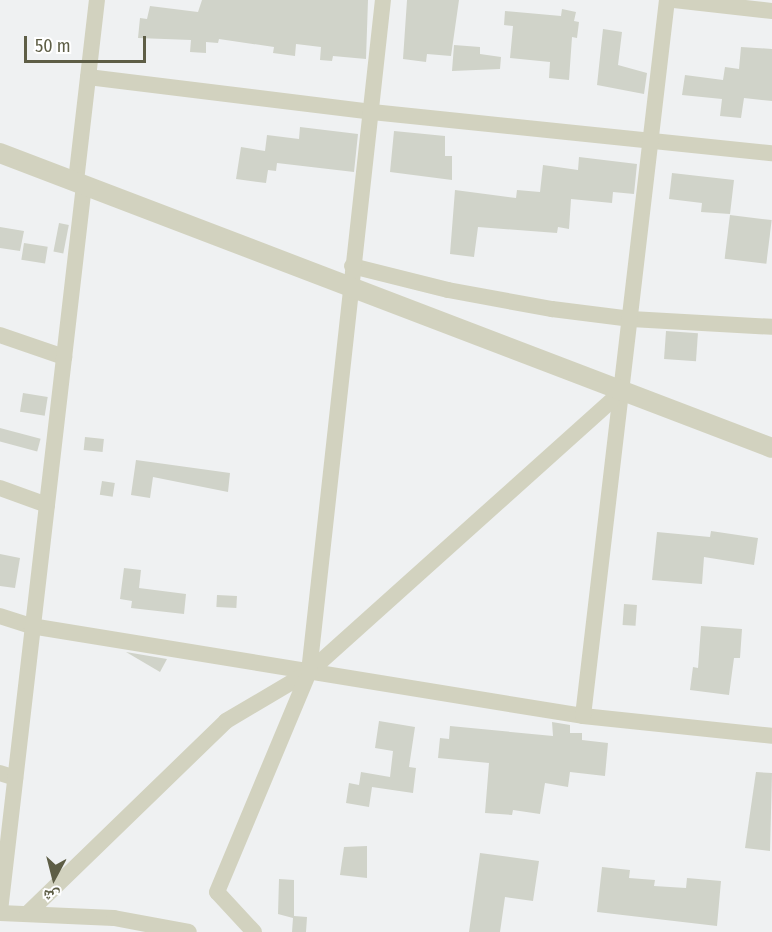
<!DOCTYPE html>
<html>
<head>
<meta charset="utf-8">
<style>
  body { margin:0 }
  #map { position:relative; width:772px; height:932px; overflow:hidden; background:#eff1f2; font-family:"Fira Sans Condensed","Noto Naskh Arabic",sans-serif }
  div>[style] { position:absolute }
  .building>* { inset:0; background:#d0d3c9; transform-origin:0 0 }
  .minor>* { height:16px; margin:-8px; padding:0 8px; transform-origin:8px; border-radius:8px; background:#d2d2bf }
  .tertiary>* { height:20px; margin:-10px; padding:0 10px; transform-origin:10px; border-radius:10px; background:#d2d2bf }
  span { translate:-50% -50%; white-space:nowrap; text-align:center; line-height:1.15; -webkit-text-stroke:6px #fff; paint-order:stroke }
  .north { position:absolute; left:24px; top:848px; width:60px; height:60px; -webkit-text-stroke:4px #fff; paint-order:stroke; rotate:187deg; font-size:16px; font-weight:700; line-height:24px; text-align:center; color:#5e5e46 }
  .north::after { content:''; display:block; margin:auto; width:21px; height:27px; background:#5e5e46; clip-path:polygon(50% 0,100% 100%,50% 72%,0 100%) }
  .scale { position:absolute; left:24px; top:36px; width:122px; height:27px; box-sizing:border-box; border:3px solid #5e5e46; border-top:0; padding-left:8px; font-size:18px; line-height:21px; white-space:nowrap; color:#5e5e46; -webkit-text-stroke:4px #fff; paint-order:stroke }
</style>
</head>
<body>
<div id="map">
  <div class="building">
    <i style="clip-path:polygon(202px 0,368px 0,366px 59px,333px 56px,332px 61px,320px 60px,321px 47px,296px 44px,295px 56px,273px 53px,274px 47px,219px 39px,218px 43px,206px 42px,206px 53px,190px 52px,191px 40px,138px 38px,140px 18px,147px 19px,150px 6px,198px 12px)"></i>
    <i style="clip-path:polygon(407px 0,459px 0,451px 56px,427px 54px,426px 62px,403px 59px)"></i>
    <i style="clip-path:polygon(562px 9px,576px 12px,574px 21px,579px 22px,577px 38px,572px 37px,569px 80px,549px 78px,550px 62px,510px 58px,513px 26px,504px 25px,505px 11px,561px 16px)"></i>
    <i style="clip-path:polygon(603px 29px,622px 32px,618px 65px,647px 73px,644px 94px,597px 85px)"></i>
    <i style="clip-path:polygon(454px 45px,480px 47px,480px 54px,501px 57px,500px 69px,452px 71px)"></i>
    <i style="clip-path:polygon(741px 47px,772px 49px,772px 101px,744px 98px,741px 118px,720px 116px,722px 99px,682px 95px,685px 75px,723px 80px,725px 67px,739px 69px)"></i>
    <i style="clip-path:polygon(300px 127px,358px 134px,354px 172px,277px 163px,276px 171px,268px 170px,266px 183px,236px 179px,241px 147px,265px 151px,267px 135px,299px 139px)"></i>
    <i style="clip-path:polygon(394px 131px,445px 136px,445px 156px,452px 156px,452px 180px,390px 172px)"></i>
    <i style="clip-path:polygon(579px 157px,637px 164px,634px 194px,613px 192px,612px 203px,571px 199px,569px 229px,558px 227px,557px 233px,478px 227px,474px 257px,450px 254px,455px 190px,516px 198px,517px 190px,540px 192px,543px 165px,578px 170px)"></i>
    <i style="clip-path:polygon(672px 173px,734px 180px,730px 214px,701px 212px,702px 203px,669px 199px)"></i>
    <i style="left:730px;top:215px;width:42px;height:44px;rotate:7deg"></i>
    <i style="left:59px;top:223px;width:10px;height:29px;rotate:11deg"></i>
    <i style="clip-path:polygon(0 227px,24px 231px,20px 251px,0 248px)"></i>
    <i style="left:24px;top:243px;width:24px;height:17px;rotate:9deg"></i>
    <i style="left:666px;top:331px;width:32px;height:28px;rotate:4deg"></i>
    <i style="left:23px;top:393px;width:25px;height:19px;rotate:9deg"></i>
    <i style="left:0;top:428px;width:42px;height:13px;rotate:15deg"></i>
    <i style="left:85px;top:437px;width:19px;height:13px;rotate:6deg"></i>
    <i style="clip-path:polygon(136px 460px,230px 473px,228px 492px,153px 477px,150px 498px,131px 495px)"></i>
    <i style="left:102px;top:481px;width:13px;height:14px;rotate:9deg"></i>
    <i style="clip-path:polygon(711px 531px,758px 538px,754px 565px,704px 557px,702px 584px,652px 580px,657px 532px,710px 537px)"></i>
    <i style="clip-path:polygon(0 554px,20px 558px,15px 588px,0 586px)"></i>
    <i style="clip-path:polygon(124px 568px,141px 570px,139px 588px,186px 594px,184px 614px,131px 608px,132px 601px,120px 599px)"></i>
    <i style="left:217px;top:595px;width:20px;height:12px;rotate:3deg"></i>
    <i style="left:624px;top:604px;width:13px;height:21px;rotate:4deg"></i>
    <i style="clip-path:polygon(701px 626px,742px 629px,740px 658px,734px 658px,729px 695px,690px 690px,693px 667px,698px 668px)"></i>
    <i style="clip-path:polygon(126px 652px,167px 659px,160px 672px)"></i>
    <i style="clip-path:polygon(379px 721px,415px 727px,409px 767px,416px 768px,413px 793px,372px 787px,369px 807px,346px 803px,349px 783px,359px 785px,361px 772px,390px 777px,393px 751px,375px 748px)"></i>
    <i style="clip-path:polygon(552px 722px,570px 725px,570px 733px,582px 733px,582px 740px,608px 743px,605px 776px,570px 772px,568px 787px,545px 783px,540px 814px,513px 810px,512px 815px,485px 813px,489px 763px,438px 758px,440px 738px,449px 739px,450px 726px,553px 736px)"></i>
    <i style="clip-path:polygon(756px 772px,772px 773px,770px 851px,745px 848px)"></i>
    <i style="clip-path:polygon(367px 846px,367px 878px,340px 875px,344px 847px)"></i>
    <i style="clip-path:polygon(480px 853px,539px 861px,533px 901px,505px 897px,500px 932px,469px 932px)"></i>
    <i style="clip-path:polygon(602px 867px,630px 870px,629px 878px,655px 880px,654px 886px,686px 888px,687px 878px,721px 881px,717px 926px,597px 912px)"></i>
    <i style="clip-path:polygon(279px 879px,294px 880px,294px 916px,307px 917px,306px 932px,292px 932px,293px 918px,278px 914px)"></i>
  </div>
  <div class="minor">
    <i style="left:674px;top:0;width:99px;rotate:6.4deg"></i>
    <i style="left:88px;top:77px;width:286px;rotate:7deg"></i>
    <i style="left:372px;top:112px;width:402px;rotate:5.9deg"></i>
    <i style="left:76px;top:181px;width:182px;rotate:-83.4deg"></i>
    <i style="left:352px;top:266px;width:99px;rotate:14deg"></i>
    <i style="left:448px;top:290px;width:106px;rotate:10.4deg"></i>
    <i style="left:552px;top:309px;width:80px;rotate:7.2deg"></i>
    <i style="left:631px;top:319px;width:141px;rotate:3.2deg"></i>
    <i style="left:0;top:335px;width:68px;rotate:19deg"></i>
    <i style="left:0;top:488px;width:50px;rotate:19.9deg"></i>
    <i style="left:0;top:616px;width:33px;rotate:18deg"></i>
    <i style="left:31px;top:626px;width:559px;rotate:9.26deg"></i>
    <i style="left:583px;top:716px;width:190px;rotate:6deg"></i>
    <i style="left:583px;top:716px;width:721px;rotate:-83.31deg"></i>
    <i style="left:0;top:773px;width:16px;rotate:18deg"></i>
    <i style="left:0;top:911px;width:731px;rotate:-83.4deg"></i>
    <i style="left:0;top:913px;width:114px;rotate:2.5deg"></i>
    <i style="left:114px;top:918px;width:76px;rotate:10.6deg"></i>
    <i style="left:27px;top:914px;width:277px;rotate:-44.1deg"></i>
    <i style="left:226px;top:721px;width:96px;rotate:-30.6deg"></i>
    <i style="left:309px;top:672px;width:421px;rotate:-41.9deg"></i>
    <i style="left:254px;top:932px;width:54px;rotate:-132.8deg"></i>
    <i style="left:217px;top:892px;width:238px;rotate:-67.3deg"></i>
    <i style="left:309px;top:672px;width:676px;rotate:-83.72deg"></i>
  </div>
  <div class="tertiary">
    <i style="left:0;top:153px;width:826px;rotate:20.91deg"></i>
  </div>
  <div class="north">ش</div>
  <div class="scale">50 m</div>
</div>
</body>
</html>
